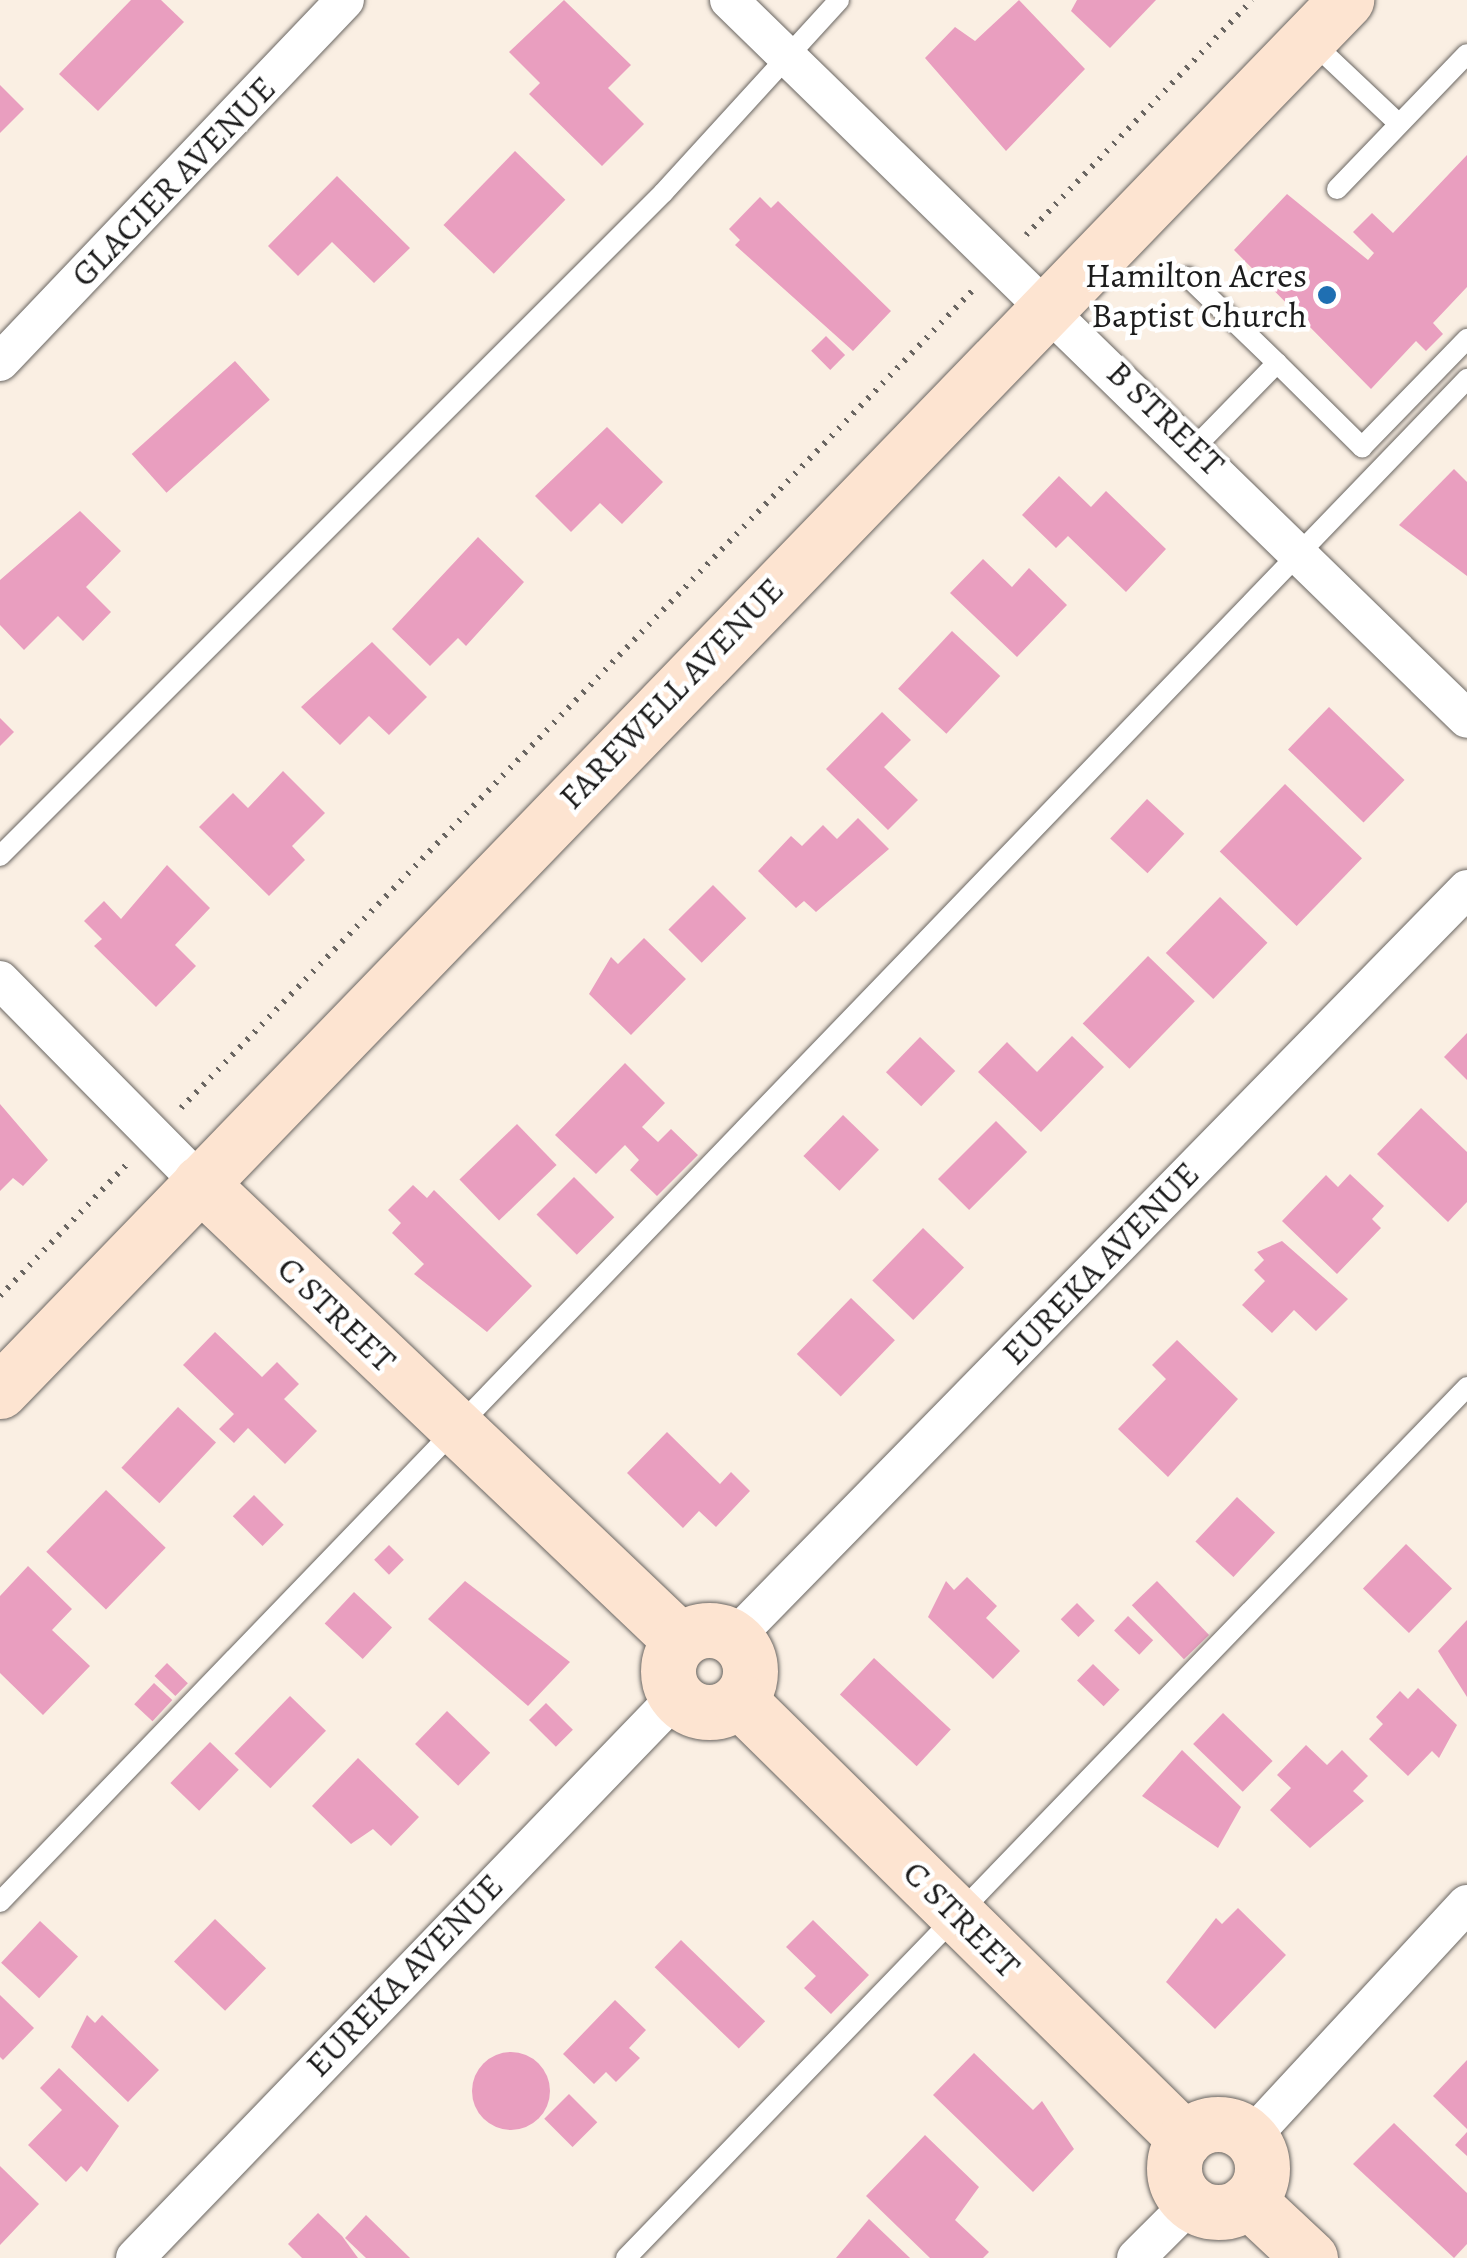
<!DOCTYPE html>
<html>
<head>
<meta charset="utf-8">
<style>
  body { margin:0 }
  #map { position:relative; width:1467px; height:2258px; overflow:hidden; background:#faefe3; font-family:Alegreya,serif }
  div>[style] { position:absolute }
  .building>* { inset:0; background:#e99ebf; transform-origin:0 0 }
  .round { border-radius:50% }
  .path>* { height:6px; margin-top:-3px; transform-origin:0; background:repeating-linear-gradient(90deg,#6a6662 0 2.5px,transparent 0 10.5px) }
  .roads { filter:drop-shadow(0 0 2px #6a6662) drop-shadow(0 0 2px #6a6662) }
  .lane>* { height:20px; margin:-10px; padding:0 10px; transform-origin:10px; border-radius:10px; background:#fff }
  .street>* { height:38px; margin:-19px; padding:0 19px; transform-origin:19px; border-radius:19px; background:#fff }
  .secondary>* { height:55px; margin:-27.5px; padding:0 27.5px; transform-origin:27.5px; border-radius:27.5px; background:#fde4d1 }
  .secondary>.ring { margin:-27.5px; padding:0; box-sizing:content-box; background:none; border:55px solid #fde4d1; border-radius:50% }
  .dots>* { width:28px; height:28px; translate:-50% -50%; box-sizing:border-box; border:5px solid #fff; border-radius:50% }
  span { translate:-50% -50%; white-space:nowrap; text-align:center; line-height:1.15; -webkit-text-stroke:9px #fff; paint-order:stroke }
  .street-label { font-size:35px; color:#1c1c1c }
  .poi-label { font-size:35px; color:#1c1c1c }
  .right { translate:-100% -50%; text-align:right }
</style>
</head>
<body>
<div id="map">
  <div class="building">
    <i style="clip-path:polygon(131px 0,161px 0,184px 22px,98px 111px,59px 74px)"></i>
    <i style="clip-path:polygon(564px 0,631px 65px,608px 88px,644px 124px,602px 166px,529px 94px,540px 83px,509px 52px)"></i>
    <i style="clip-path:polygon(1019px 0,1085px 69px,1006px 151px,925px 58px,955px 27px,975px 41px)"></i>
    <i style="clip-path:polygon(1077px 0,1156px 0,1110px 48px,1071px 11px)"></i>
    <i style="clip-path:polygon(0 85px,24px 109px,0 133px)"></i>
    <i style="left:515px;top:151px;width:70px;height:103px;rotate:44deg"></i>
    <i style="clip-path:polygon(1467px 155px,1467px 287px,1433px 323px,1443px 334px,1426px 351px,1416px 341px,1371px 389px,1234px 250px,1287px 194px,1368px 260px,1374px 253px,1353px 232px,1372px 213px,1393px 233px)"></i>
    <i style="clip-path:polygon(337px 176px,410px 248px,374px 283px,332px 242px,298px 276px,268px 246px)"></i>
    <i style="clip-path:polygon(760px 197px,771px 208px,778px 201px,891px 311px,853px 351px,735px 245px,740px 240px,729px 229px)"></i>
    <i style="left:826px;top:336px;width:27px;height:21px;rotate:45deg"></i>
    <i style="left:235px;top:361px;width:52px;height:139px;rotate:48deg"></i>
    <i style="clip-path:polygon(607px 427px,663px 482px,622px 524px,600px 503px,571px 532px,535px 496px)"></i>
    <i style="clip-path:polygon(1454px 469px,1467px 482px,1467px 576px,1399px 525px)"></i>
    <i style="clip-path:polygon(1059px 476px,1091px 507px,1106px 491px,1166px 549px,1126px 592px,1068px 536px,1056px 548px,1022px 515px)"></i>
    <i style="clip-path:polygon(80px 511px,121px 551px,86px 587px,111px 612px,83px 641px,58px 616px,24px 650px,0 625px,0 580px)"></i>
    <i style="clip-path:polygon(478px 537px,524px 582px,466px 646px,458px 638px,430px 666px,392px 629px)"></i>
    <i style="clip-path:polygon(983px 559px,1012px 587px,1029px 568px,1067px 605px,1017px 657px,950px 593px)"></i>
    <i style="left:952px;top:631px;width:66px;height:79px;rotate:43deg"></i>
    <i style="clip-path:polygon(372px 642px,427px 697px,389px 735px,369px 716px,340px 745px,301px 707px)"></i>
    <i style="left:1329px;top:707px;width:105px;height:59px;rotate:44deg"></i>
    <i style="clip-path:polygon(882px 712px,911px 740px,884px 767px,918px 800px,888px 830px,826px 769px)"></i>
    <i style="clip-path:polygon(0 718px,14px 732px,0 746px)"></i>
    <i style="clip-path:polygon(283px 771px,325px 813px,292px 846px,305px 860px,269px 896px,199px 827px,233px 793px,248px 808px)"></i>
    <i style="left:1285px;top:784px;width:107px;height:94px;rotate:44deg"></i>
    <i style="left:1147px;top:799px;width:51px;height:54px;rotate:43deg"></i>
    <i style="clip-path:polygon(858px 818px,889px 849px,816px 912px,804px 901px,796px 908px,758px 871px,791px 836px,802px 846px,823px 825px,837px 839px)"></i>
    <i style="clip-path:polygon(167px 865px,210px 908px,175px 945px,196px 966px,156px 1007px,94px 946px,102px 939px,84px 921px,104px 901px,121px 919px)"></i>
    <i style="left:713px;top:885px;width:47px;height:63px;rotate:45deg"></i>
    <i style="left:1220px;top:897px;width:66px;height:78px;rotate:44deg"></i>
    <i style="clip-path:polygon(644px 938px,686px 979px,631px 1035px,589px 994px,611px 957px,618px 964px)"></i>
    <i style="left:1148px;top:956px;width:65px;height:94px;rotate:44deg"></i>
    <i style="clip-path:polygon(1467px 1033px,1467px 1080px,1444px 1057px)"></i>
    <i style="clip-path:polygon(1072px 1036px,1104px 1067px,1041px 1132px,978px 1072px,1007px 1042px,1037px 1072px)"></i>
    <i style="left:920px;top:1037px;width:49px;height:49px;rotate:44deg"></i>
    <i style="clip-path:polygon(625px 1063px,665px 1103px,642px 1127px,658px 1142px,671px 1129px,698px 1155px,657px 1196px,630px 1170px,639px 1160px,625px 1145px,596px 1174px,555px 1135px)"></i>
    <i style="clip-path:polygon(0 1104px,48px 1160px,23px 1186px,13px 1178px,0 1191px)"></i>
    <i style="clip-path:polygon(1421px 1108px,1467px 1152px,1467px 1202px,1448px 1222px,1377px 1154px)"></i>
    <i style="left:843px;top:1115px;width:50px;height:57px;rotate:44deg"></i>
    <i style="left:996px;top:1121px;width:44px;height:82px;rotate:45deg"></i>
    <i style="left:517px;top:1124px;width:57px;height:80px;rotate:46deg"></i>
    <i style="clip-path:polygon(1350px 1174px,1384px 1206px,1372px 1219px,1381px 1228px,1337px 1274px,1282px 1221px,1326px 1175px,1338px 1187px)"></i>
    <i style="left:574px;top:1177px;width:57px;height:53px;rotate:45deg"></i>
    <i style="clip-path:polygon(413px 1185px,427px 1198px,434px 1190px,532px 1286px,487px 1332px,414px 1274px,424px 1264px,392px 1233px,401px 1223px,388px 1210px)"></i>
    <i style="left:923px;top:1228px;width:57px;height:73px;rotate:44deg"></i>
    <i style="clip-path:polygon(1282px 1241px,1348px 1299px,1316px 1331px,1294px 1310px,1272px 1333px,1242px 1305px,1265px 1281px,1254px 1270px,1264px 1260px,1257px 1252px)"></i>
    <i style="left:851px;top:1298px;width:61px;height:78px;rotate:44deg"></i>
    <i style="clip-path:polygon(215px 1332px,262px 1377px,277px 1362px,299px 1384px,284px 1399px,317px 1431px,285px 1464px,248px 1428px,234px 1443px,219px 1429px,234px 1414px,183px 1365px)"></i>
    <i style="clip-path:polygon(1177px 1340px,1238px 1399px,1168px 1477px,1118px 1429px,1166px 1379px,1152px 1365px)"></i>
    <i style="left:178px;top:1407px;width:52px;height:83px;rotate:43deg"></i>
    <i style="clip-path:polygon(667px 1432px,720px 1484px,731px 1472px,750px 1491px,716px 1527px,699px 1511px,683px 1528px,627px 1473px)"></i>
    <i style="left:106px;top:1490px;width:83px;height:86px;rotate:44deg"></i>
    <i style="left:254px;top:1495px;width:42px;height:30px;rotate:45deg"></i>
    <i style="left:1237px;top:1497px;width:52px;height:61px;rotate:43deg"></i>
    <i style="left:1406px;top:1544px;width:64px;height:62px;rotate:44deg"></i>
    <i style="left:389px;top:1545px;width:21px;height:21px;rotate:45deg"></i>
    <i style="clip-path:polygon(28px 1566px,72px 1609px,52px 1630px,90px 1666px,43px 1715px,0 1673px,0 1596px)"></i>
    <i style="clip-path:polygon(967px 1577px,997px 1606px,986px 1618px,1020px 1651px,993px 1679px,928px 1617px,946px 1581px,954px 1590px)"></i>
    <i style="clip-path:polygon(465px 1581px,570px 1662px,528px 1706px,428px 1619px)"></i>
    <i style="left:1157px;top:1581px;width:75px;height:35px;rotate:46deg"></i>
    <i style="left:354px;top:1592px;width:52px;height:43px;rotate:43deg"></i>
    <i style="left:1077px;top:1603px;width:25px;height:23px;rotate:45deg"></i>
    <i style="left:1128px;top:1616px;width:35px;height:20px;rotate:44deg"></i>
    <i style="clip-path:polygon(1467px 1620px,1467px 1697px,1438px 1651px)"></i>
    <i style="left:874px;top:1658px;width:105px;height:50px;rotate:43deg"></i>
    <i style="left:167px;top:1663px;width:29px;height:18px;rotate:44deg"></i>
    <i style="left:1093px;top:1664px;width:37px;height:23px;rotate:44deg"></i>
    <i style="left:154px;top:1683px;width:25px;height:29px;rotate:43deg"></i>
    <i style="clip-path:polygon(1418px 1688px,1457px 1725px,1439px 1758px,1432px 1751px,1408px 1776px,1369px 1739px,1383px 1724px,1376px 1717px,1400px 1691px,1408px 1699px)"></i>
    <i style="left:290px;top:1696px;width:50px;height:80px;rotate:44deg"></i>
    <i style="left:546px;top:1703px;width:38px;height:24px;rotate:45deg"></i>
    <i style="left:447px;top:1711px;width:60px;height:46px;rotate:44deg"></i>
    <i style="left:1223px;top:1713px;width:69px;height:43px;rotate:44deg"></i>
    <i style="left:210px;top:1742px;width:40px;height:57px;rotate:44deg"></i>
    <i style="clip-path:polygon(1306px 1745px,1327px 1765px,1342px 1750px,1368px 1776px,1353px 1791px,1364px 1801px,1310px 1848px,1270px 1810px,1291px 1788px,1277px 1775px)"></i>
    <i style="clip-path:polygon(1182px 1750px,1241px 1807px,1218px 1848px,1142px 1796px)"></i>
    <i style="clip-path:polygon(358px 1758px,419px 1817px,391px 1846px,373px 1829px,351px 1844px,312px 1806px)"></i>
    <i style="clip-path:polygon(1238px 1908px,1286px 1955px,1215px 2029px,1166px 1982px,1216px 1918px,1222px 1924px)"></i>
    <i style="left:215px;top:1919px;width:71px;height:59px;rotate:44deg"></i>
    <i style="clip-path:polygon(813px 1920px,869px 1975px,831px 2014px,804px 1988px,816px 1976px,786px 1947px)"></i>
    <i style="left:40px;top:1921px;width:52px;height:57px;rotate:43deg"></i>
    <i style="left:681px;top:1940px;width:117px;height:38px;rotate:44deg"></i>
    <i style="clip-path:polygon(0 1995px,34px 2028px,3px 2060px,0 2057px)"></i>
    <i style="clip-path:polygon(615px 2000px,646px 2030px,629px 2048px,640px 2058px,616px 2082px,606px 2072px,594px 2084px,563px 2054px)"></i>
    <i style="clip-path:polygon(87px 2015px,95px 2023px,102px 2015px,159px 2070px,128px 2102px,71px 2047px)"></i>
    <i class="round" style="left:472px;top:2052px;width:78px;height:78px"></i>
    <i style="clip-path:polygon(974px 2053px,1033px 2110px,1042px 2101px,1074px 2149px,1033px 2192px,933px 2095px)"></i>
    <i style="clip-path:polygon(1467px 2060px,1467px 2129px,1433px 2096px)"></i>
    <i style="clip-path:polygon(59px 2068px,119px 2126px,87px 2172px,81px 2166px,66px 2182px,28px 2145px,62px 2110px,40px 2088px)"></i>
    <i style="left:569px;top:2094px;width:40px;height:35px;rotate:45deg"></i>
    <i style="clip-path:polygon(1394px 2123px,1467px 2193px,1467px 2244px,1454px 2258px,1353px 2164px)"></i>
    <i style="clip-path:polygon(1467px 2132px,1467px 2156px,1455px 2145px)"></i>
    <i style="clip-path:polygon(925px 2135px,979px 2187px,955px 2220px,989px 2252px,983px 2258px,930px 2258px,866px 2196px)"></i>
    <i style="clip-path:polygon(0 2166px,39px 2204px,0 2245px)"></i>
    <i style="clip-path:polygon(318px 2213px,342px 2236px,358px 2258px,302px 2258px,288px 2244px)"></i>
    <i style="clip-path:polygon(366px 2215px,410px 2258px,366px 2258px,345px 2238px)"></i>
    <i style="clip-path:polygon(869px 2219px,910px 2258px,836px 2258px)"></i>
  </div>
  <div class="path">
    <i style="left:1026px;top:235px;width:326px;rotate:-46.1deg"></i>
    <i style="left:181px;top:1108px;width:1137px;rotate:-45.93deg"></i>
    <i style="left:0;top:1296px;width:183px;rotate:-46.1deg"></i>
  </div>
  <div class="roads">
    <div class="lane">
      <i style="left:1310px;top:40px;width:122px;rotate:43.3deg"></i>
      <i style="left:1337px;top:189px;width:187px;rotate:-46.1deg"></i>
      <i style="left:1188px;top:277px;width:124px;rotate:44deg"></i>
      <i style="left:1196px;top:446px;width:116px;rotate:-45.7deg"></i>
      <i style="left:1277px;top:363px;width:120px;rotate:44.7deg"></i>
      <i style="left:1362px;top:447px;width:151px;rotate:-45.8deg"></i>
      <i style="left:0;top:856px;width:938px;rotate:-45deg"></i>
      <i style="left:663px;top:193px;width:261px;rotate:-47.6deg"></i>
      <i style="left:0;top:1902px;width:2115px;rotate:-46.07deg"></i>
      <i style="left:626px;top:2258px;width:1211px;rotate:-46deg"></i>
    </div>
    <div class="street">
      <i style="left:729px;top:0;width:1030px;rotate:44.25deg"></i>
      <i style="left:0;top:362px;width:500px;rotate:-46.38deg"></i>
      <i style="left:0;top:980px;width:285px;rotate:45.4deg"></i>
      <i style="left:734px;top:1638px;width:1048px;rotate:-45.62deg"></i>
      <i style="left:1250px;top:2138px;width:319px;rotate:-47.2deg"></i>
      <i style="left:135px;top:2258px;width:779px;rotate:-46.04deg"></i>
      <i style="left:1136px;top:2258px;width:78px;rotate:-45deg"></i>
    </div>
    <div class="secondary">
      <i style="left:200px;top:1183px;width:664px;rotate:43.6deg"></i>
      <i style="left:0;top:1391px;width:1936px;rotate:-45.94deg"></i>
      <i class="ring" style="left:668px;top:1630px;width:27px;height:27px"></i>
      <i style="left:739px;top:1700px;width:626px;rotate:44.55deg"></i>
      <i class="ring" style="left:1174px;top:2124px;width:33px;height:33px"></i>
      <i style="left:1248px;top:2200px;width:85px;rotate:43.1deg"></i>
    </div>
  </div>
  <div class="dots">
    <i style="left:1327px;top:295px;background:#1f6fb2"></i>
  </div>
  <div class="street-label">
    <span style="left:173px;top:181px;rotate:-46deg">GLACIER AVENUE</span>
    <span style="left:1166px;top:418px;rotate:44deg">B STREET</span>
    <span style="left:671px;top:693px;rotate:-46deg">FAREWELL AVENUE</span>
    <span style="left:1100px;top:1263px;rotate:-46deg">EUREKA AVENUE</span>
    <span style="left:337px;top:1314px;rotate:44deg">C STREET</span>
    <span style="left:962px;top:1919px;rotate:45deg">C STREET</span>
    <span style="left:404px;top:1975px;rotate:-46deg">EUREKA AVENUE</span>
  </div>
  <div class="poi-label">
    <span class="right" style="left:1307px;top:295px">Hamilton Acres<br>Baptist Church</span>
  </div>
</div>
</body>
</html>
